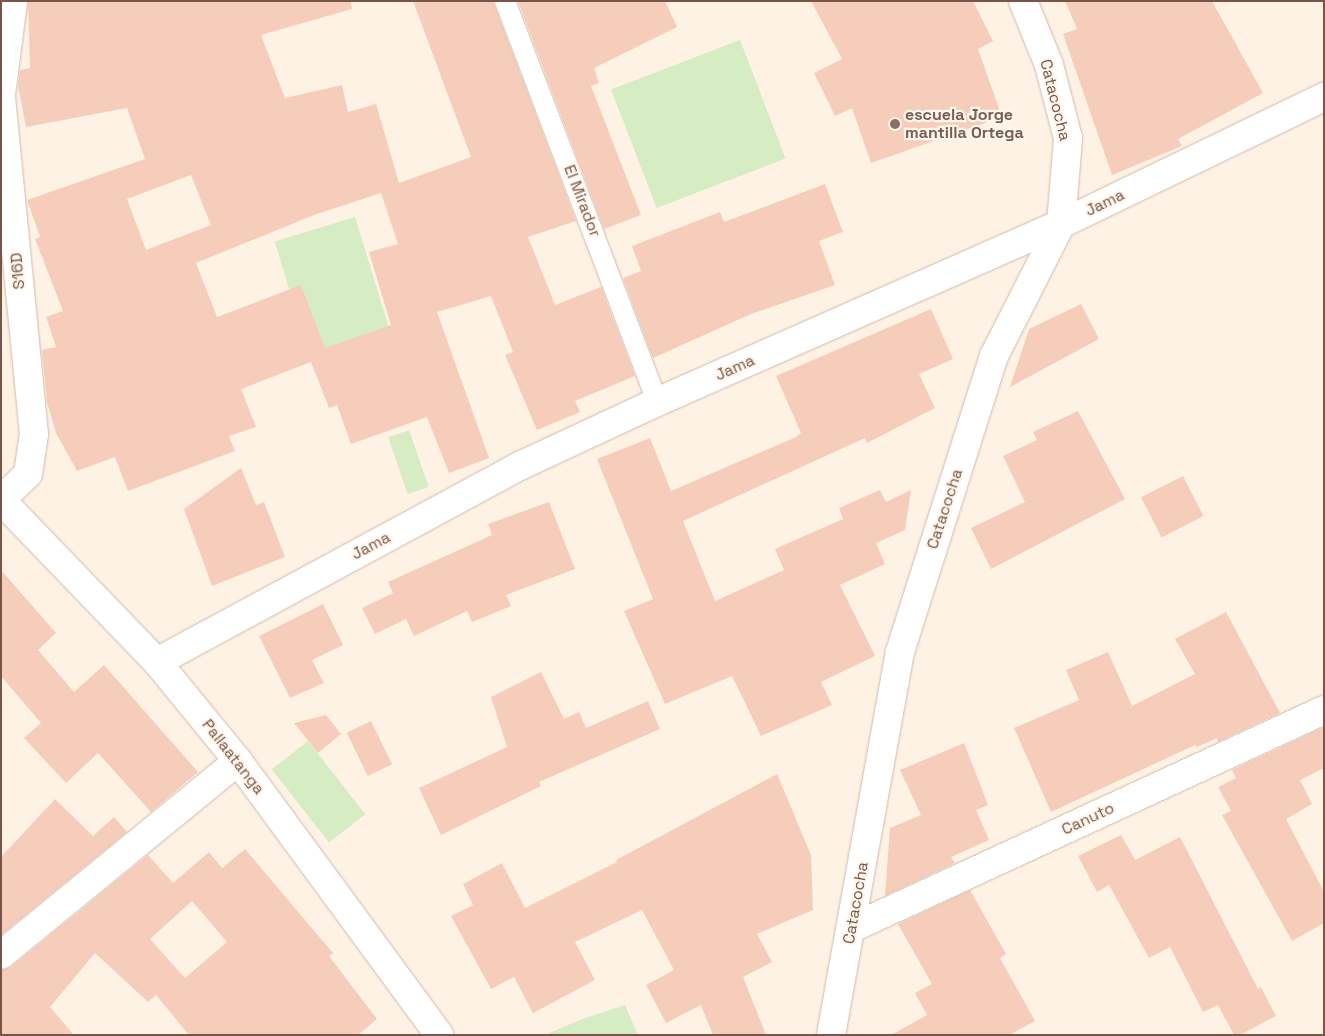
<!DOCTYPE html>
<html>
<head>
<meta charset="utf-8">
<style>
  body { margin:0 }
  #map { position:relative; width:1325px; height:1036px; overflow:hidden; background:#fdf2e4; font-family:"Space Grotesk",sans-serif }
  div>[style] { position:absolute }
  .green>* { inset:0; background:#d6ecc2; transform-origin:0 0 }
  .building>* { inset:0; background:#f5cdba; transform-origin:0 0 }
  .roads { filter:drop-shadow(0 0 1px #d2baac) drop-shadow(0 0 1px #d2baac) }
  .service>* { height:20px; margin:-10px; padding:0 10px; transform-origin:10px; border-radius:10px; background:#fff }
  .minor>* { height:28px; margin:-14px; padding:0 14px; transform-origin:14px; border-radius:14px; background:#fff }
  .dots>* { width:14px; height:14px; translate:-50% -50%; box-sizing:border-box; border:2px solid #fff6ec; border-radius:50% }
  span { translate:-50% -50%; white-space:nowrap; text-align:center; line-height:1.15; -webkit-text-stroke:4.5px #fff6ec; paint-order:stroke }
  .street-label { font-size:16px; color:#785548 }
  .education-label { font-size:16px; color:#785e54; font-weight:700 }
  .left { translate:0 -50%; text-align:left }
  .frame { position:absolute; inset:0; border:2px solid #785548; pointer-events:none }
</style>
</head>
<body>
<div id="map">
  <div class="green">
    <i style="left:740px;top:40px;width:127px;height:138px;rotate:69deg"></i>
    <i style="left:355px;top:217px;width:120px;height:84px;rotate:73deg"></i>
    <i style="left:409px;top:430px;width:60px;height:22px;rotate:71deg"></i>
    <i style="left:308px;top:741px;width:93px;height:46px;rotate:52deg"></i>
    <i style="clip-path:polygon(625px 1005px,638px 1035px,545px 1035px,582px 1019px)"></i>
  </div>
  <div class="building">
    <i style="clip-path:polygon(evenodd,28px 1px,351px 1px,352px 9px,261px 35px,285px 98px,342px 85px,348px 112px,376px 104px,399px 183px,471px 157px,413px 1px,493px 1px,576px 221px,528px 237px,555px 305px,601px 287px,635px 376px,575px 401px,580px 412px,537px 430px,505px 355px,513px 352px,491px 296px,437px 312px,489px 458px,449px 473px,427px 417px,351px 444px,337px 405px,329px 408px,311px 362px,241px 389px,256px 427px,229px 436px,235px 451px,128px 491px,115px 457px,77px 471px,56px 433px,47px 402px,42px 350px,56px 347px,46px 317px,63px 311px,35px 239px,40px 237px,27px 200px,145px 159px,127px 108px,26px 127px,18px 86px,20px 70px,30px 68px,28px 1px,191px 175px,211px 225px,146px 250px,127px 199px,191px 175px,28px 1px,381px 193px,398px 244px,369px 252px,391px 325px,325px 348px,301px 285px,217px 317px,196px 263px,314px 215px,381px 193px)"></i>
    <i style="clip-path:polygon(518px 1px,665px 1px,677px 27px,594px 68px,599px 83px,591px 86px,641px 215px,604px 229px)"></i>
    <i style="clip-path:polygon(811px 1px,973px 1px,993px 41px,978px 49px,1002px 117px,871px 163px,852px 108px,835px 116px,814px 73px,842px 59px)"></i>
    <i style="clip-path:polygon(1065px 1px,1212px 1px,1263px 93px,1178px 139px,1182px 146px,1112px 175px,1063px 34px,1077px 29px)"></i>
    <i style="clip-path:polygon(825px 184px,843px 232px,819px 241px,835px 285px,751px 314px,653px 358px,623px 278px,641px 271px,632px 246px,720px 212px,724px 222px)"></i>
    <i style="clip-path:polygon(1081px 304px,1099px 339px,1010px 387px,1029px 329px)"></i>
    <i style="clip-path:polygon(931px 309px,953px 359px,919px 374px,935px 408px,867px 443px,865px 438px,683px 521px,715px 601px,784px 570px,775px 549px,843px 519px,839px 508px,880px 490px,886px 502px,911px 490px,905px 530px,876px 543px,885px 564px,840px 585px,875px 656px,821px 682px,832px 705px,761px 736px,732px 676px,665px 704px,624px 611px,653px 599px,597px 459px,650px 438px,671px 491px,796px 437px,801px 433px,776px 376px)"></i>
    <i style="clip-path:polygon(1078px 411px,1125px 499px,991px 569px,971px 528px,1025px 502px,1003px 456px,1037px 440px,1033px 432px)"></i>
    <i style="clip-path:polygon(241px 468px,256px 505px,264px 502px,285px 557px,212px 586px,184px 509px)"></i>
    <i style="left:1183px;top:476px;width:45px;height:47px;rotate:63deg"></i>
    <i style="clip-path:polygon(549px 502px,575px 569px,506px 595px,511px 606px,472px 622px,467px 611px,414px 636px,406px 619px,375px 634px,362px 608px,393px 593px,388px 582px,492px 535px,488px 524px)"></i>
    <i style="clip-path:polygon(1px 570px,56px 633px,38px 650px,74px 692px,104px 665px,198px 772px,151px 812px,98px 753px,66px 783px,24px 738px,41px 723px,1px 676px)"></i>
    <i style="clip-path:polygon(323px 604px,343px 645px,312px 660px,324px 683px,290px 698px,259px 636px)"></i>
    <i style="clip-path:polygon(1226px 612px,1280px 713px,1218px 742px,1217px 738px,1197px 747px,1195px 745px,1051px 812px,1014px 728px,1079px 700px,1066px 670px,1108px 652px,1132px 706px,1195px 674px,1175px 639px)"></i>
    <i style="clip-path:polygon(541px 672px,564px 719px,579px 712px,586px 728px,648px 701px,660px 729px,539px 782px,541px 786px,441px 835px,419px 788px,507px 747px,491px 697px)"></i>
    <i style="clip-path:polygon(326px 715px,341px 734px,318px 753px,294px 723px)"></i>
    <i style="left:371px;top:721px;width:48px;height:27px;rotate:64deg"></i>
    <i style="clip-path:polygon(1324px 727px,1324px 768px,1300px 780px,1312px 804px,1286px 819px,1324px 892px,1324px 923px,1292px 941px,1222px 815px,1231px 811px,1218px 787px,1236px 778px,1232px 770px)"></i>
    <i style="clip-path:polygon(964px 743px,988px 805px,976px 810px,989px 840px,951px 857px,955px 863px,885px 896px,890px 828px,921px 815px,900px 770px)"></i>
    <i style="clip-path:polygon(777px 774px,811px 855px,813px 910px,757px 934px,772px 962px,743px 977px,766px 1035px,713px 1035px,701px 1005px,666px 1023px,646px 985px,674px 970px,642px 910px,575px 942px,595px 980px,533px 1013px,514px 977px,491px 989px,451px 916px,473px 905px,463px 884px,502px 863px,525px 908px,617px 862px,616px 860px)"></i>
    <i style="clip-path:polygon(55px 799px,93px 836px,114px 817px,127px 832px,1px 935px,1px 857px)"></i>
    <i style="clip-path:polygon(1121px 835px,1135px 860px,1180px 837px,1258px 989px,1261px 987px,1276px 1016px,1240px 1035px,1234px 1035px,1218px 1005px,1203px 1012px,1170px 947px,1149px 958px,1109px 885px,1097px 892px,1078px 856px)"></i>
    <i style="clip-path:polygon(evenodd,245px 849px,333px 953px,329px 956px,377px 1019px,358px 1035px,189px 1035px,156px 995px,148px 1002px,95px 953px,50px 1007px,74px 1035px,1px 1035px,1px 970px,11px 967px,148px 855px,173px 883px,209px 852px,222px 868px,245px 849px,192px 901px,227px 942px,185px 978px,150px 939px,192px 901px)"></i>
    <i style="clip-path:polygon(970px 890px,1006px 954px,1000px 958px,1035px 1021px,1009px 1035px,891px 1035px,927px 1015px,915px 993px,932px 984px,898px 924px)"></i>
  </div>
  <div class="roads">
    <div class="service">
      <i style="left:505px;top:1px;width:429px;rotate:69.2deg"></i>
    </div>
    <div class="minor">
      <i style="left:1px;top:500px;width:225px;rotate:46.1deg"></i>
      <i style="left:157px;top:662px;width:128px;rotate:50.7deg"></i>
      <i style="left:238px;top:761px;width:340px;rotate:53.7deg"></i>
      <i style="left:1px;top:500px;width:37px;rotate:-44deg"></i>
      <i style="left:28px;top:474px;width:40px;rotate:-81.5deg"></i>
      <i style="left:34px;top:434px;width:341px;rotate:-95.6deg"></i>
      <i style="left:1px;top:95px;width:95px;rotate:-82.7deg"></i>
      <i style="left:157px;top:662px;width:415px;rotate:-28.4deg"></i>
      <i style="left:522px;top:465px;width:149px;rotate:-25deg"></i>
      <i style="left:657px;top:402px;width:441px;rotate:-23.8deg"></i>
      <i style="left:1061px;top:224px;width:292px;rotate:-25.8deg"></i>
      <i style="left:852px;top:928px;width:520px;rotate:-24.79deg"></i>
      <i style="left:1px;top:955px;width:306px;rotate:-39.3deg"></i>
      <i style="left:831px;top:1035px;width:389px;rotate:-79.8deg"></i>
      <i style="left:900px;top:652px;width:311px;rotate:-72.4deg"></i>
      <i style="left:994px;top:356px;width:148px;rotate:-63.1deg"></i>
      <i style="left:1061px;top:224px;width:86px;rotate:-85.3deg"></i>
      <i style="left:1068px;top:138px;width:75px;rotate:-104.6deg"></i>
      <i style="left:1049px;top:65px;width:69px;rotate:-112.1deg"></i>
    </div>
  </div>
  <div class="dots">
    <i style="left:895px;top:124px;background:#8d6e63"></i>
  </div>
  <div class="street-label">
    <span style="left:1055px;top:100px;rotate:76deg">Catacocha</span>
    <span style="left:582px;top:201px;rotate:69deg">El Mirador</span>
    <span style="left:1105px;top:203px;rotate:-26deg">Jama</span>
    <span style="left:18px;top:271px;rotate:-95deg">S16D</span>
    <span style="left:735px;top:368px;rotate:-24deg">Jama</span>
    <span style="left:945px;top:509px;rotate:-72deg">Catacocha</span>
    <span style="left:371px;top:546px;rotate:-28deg">Jama</span>
    <span style="left:233px;top:757px;rotate:52deg">Pallaatanga</span>
    <span style="left:1088px;top:819px;rotate:-25deg">Canuto</span>
    <span style="left:856px;top:903px;rotate:-80deg">Catacocha</span>
  </div>
  <div class="education-label">
    <span class="left" style="left:905px;top:124px">escuela Jorge<br>mantilla Ortega</span>
  </div>
  <div class="frame"></div>
</div>
</body>
</html>
